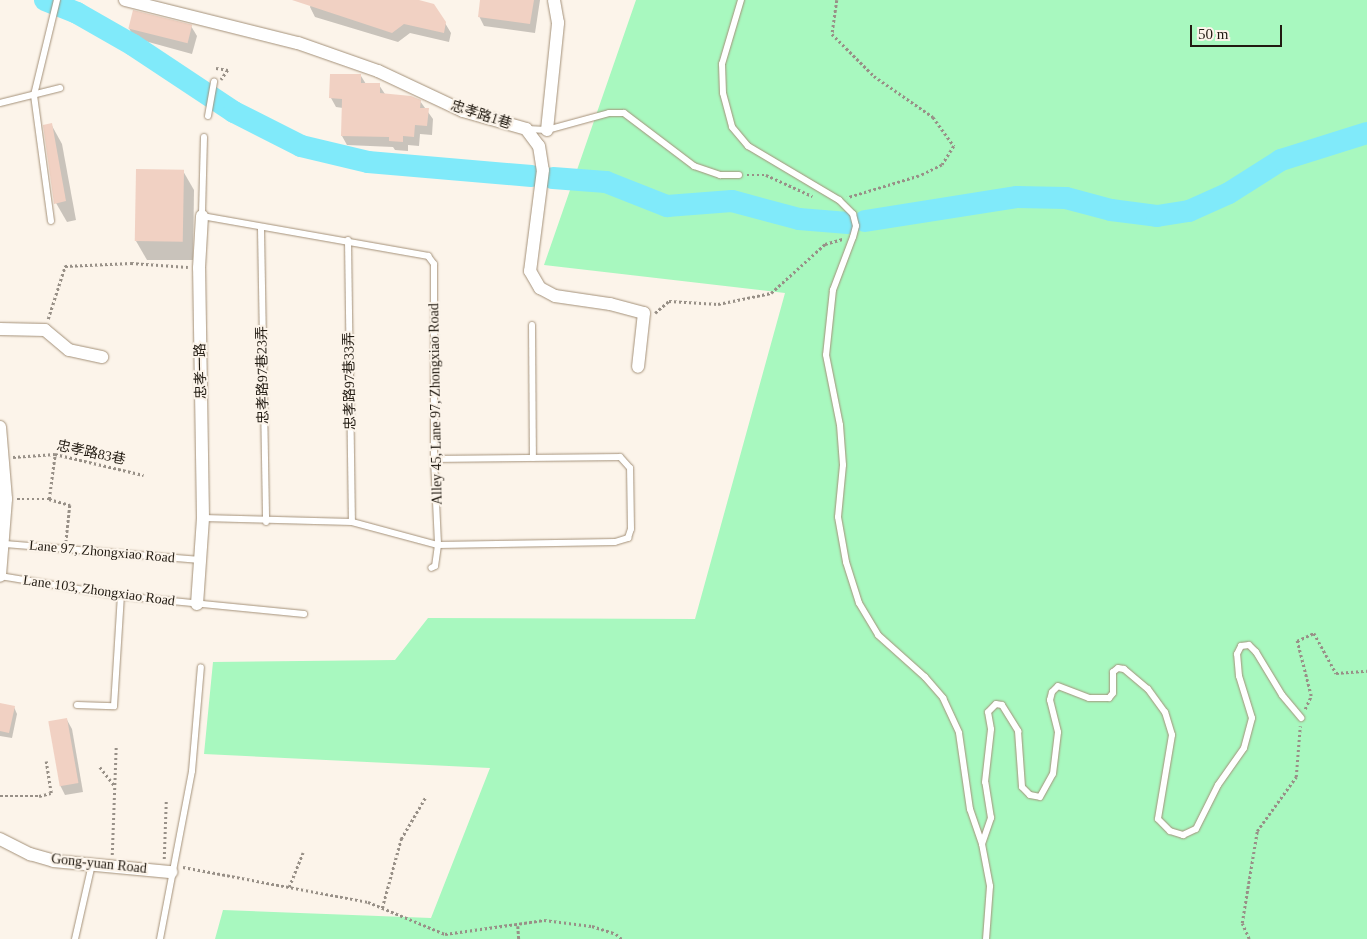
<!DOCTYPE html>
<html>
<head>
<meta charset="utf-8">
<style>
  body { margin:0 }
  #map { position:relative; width:1367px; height:939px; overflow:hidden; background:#fcf4ea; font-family:"Times New Roman","Noto Sans TC",serif }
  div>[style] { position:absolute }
  .green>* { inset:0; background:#a8f8bf }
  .shadow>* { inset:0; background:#0003 }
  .river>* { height:22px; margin:-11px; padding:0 11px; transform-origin:11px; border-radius:11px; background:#80eafa }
  .building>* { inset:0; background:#f1d1c3; transform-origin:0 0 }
  .path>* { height:2.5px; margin-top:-1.25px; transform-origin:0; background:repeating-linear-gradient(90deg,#989087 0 2.5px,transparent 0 5px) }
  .roads { filter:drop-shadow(0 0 1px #a49179) drop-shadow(0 0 1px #a49179) }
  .service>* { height:6px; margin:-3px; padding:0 3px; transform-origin:3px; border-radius:3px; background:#fff }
  .minor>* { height:12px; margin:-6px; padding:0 6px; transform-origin:6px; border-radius:6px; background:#fff }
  span { translate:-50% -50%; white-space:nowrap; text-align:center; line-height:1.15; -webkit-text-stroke:4px #fcf4ea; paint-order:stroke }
  .street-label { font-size:14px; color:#211a11 }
  .scale { position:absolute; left:1190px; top:25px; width:92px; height:22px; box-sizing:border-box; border:2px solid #211a11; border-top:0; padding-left:6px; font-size:15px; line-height:18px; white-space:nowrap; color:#211a11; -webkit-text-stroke:4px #fcf4ea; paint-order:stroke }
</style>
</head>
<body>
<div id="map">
  <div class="green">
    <i style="clip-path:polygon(636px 0,1367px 0,1367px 939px,215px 939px,223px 910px,431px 918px,490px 768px,204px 754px,213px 662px,395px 660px,428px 618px,695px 619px,785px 293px,544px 265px)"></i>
  </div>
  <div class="shadow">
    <i style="clip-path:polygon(312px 0,415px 0,445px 23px,451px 33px,449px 42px,410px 33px,398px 42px,315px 17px,310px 7px)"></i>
    <i style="clip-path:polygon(481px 0,540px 0,535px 33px,484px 26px,479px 16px)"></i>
    <i style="clip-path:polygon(191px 26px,197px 36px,192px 54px,134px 38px,129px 28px)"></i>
    <i style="clip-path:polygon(361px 76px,366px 84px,379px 85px,385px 94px,420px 101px,433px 119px,432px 135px,420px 134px,419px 146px,408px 145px,408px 151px,395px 150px,393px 147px,347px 145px,342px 136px,343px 108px,336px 107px,331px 98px)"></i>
    <i style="clip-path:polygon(51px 124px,62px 144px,76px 220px,67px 222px,56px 203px)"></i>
    <i style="clip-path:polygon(183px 171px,194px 190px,193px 260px,147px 260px,136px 241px)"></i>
    <i style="clip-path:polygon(0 705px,14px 707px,17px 714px,12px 738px,0 736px)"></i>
    <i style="clip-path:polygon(67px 720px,72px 729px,83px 792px,65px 795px,60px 785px)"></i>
  </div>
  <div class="river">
    <i style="left:45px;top:0;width:35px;rotate:22deg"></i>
    <i style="left:77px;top:13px;width:64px;rotate:29.7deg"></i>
    <i style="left:133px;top:45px;width:121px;rotate:33.6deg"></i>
    <i style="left:234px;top:112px;width:75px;rotate:26.9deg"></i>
    <i style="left:301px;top:146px;width:69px;rotate:13.4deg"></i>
    <i style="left:368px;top:162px;width:164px;rotate:4.9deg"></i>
    <i style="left:553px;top:178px;width:53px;rotate:4.3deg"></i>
    <i style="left:606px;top:182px;width:66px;rotate:21.5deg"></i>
    <i style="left:667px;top:206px;width:65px;rotate:-4.4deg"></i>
    <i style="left:732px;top:201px;width:69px;rotate:15deg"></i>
    <i style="left:799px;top:219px;width:49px;rotate:4.7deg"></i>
    <i style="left:865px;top:221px;width:154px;rotate:-9deg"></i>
    <i style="left:1017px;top:197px;width:49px;rotate:1.2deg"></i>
    <i style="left:1066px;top:198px;width:47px;rotate:14.9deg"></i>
    <i style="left:1111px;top:210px;width:46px;rotate:7.4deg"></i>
    <i style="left:1157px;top:216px;width:32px;rotate:-9deg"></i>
    <i style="left:1189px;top:211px;width:44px;rotate:-24.2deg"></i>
    <i style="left:1229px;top:193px;width:62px;rotate:-32.4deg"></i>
    <i style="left:1281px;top:160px;width:90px;rotate:-17.4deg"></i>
  </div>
  <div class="building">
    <i style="clip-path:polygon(292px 0,419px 0,434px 4px,446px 22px,444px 33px,404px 24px,392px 33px)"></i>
    <i style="clip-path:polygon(480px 0,534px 0,530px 24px,478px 17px)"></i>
    <i style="left:133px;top:10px;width:61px;height:19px;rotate:14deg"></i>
    <i style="clip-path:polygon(330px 74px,361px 74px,361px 83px,380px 83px,380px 93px,411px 96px,421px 100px,420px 108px,429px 108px,427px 126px,415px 125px,414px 137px,403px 136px,403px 142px,389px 141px,389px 137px,341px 136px,342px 99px,329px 98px)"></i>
    <i style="clip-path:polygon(52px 123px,66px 201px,54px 204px,43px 125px)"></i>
    <i style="left:136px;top:169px;width:48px;height:72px;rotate:1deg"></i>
    <i style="clip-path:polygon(0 703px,15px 706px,9px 733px,0 731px)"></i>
    <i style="left:67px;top:718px;width:66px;height:19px;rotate:80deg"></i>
  </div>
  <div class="path">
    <i style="left:837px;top:0;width:34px;rotate:98deg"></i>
    <i style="left:832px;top:34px;width:59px;rotate:45deg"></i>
    <i style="left:874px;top:76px;width:72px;rotate:34.8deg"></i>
    <i style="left:933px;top:117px;width:36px;rotate:54deg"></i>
    <i style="left:954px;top:146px;width:22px;rotate:122deg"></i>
    <i style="left:942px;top:165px;width:25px;rotate:154deg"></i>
    <i style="left:919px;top:176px;width:75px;rotate:163deg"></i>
    <i style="left:216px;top:68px;width:12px;rotate:9deg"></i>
    <i style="left:228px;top:70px;width:12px;rotate:125deg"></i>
    <i style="left:747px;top:175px;width:19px"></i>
    <i style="left:766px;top:175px;width:51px;rotate:24.5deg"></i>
    <i style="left:655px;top:313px;width:18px;rotate:-41deg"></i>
    <i style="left:669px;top:301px;width:49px;rotate:3.5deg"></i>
    <i style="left:718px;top:304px;width:54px;rotate:-11.7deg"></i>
    <i style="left:771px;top:293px;width:73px;rotate:-42.2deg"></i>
    <i style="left:825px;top:244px;width:19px;rotate:-16deg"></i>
    <i style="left:48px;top:319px;width:56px;rotate:-72.2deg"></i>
    <i style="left:65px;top:266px;width:66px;rotate:-2.6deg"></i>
    <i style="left:131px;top:263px;width:57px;rotate:4deg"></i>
    <i style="left:13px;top:457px;width:42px;rotate:-4.1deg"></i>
    <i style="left:55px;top:454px;width:91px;rotate:13.3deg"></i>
    <i style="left:17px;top:499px;width:32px"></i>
    <i style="left:49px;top:499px;width:22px;rotate:16deg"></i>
    <i style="left:70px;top:505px;width:36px;rotate:96deg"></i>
    <i style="left:49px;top:499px;width:45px;rotate:-82.4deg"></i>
    <i style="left:1305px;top:709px;width:14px;rotate:-65deg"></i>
    <i style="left:1311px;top:696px;width:57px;rotate:-104.3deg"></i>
    <i style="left:1297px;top:641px;width:19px;rotate:-25deg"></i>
    <i style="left:1314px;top:633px;width:46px;rotate:61.2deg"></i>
    <i style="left:1336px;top:673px;width:31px;rotate:-4deg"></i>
    <i style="left:100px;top:767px;width:23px;rotate:52deg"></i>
    <i style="left:0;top:796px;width:39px"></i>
    <i style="left:39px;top:796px;width:12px;rotate:-14deg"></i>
    <i style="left:51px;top:793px;width:32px;rotate:-99deg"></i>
    <i style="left:112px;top:855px;width:108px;rotate:-87.9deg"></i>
    <i style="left:164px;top:859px;width:58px;rotate:-88deg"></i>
    <i style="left:183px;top:867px;width:188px;rotate:10.7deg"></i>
    <i style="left:368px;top:902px;width:83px;rotate:22.6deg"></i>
    <i style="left:445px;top:934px;width:100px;rotate:-8deg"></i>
    <i style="left:544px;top:920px;width:48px;rotate:7.1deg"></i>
    <i style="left:592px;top:926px;width:25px;rotate:18deg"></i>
    <i style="left:616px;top:934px;width:8px;rotate:40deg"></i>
    <i style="left:289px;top:887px;width:37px;rotate:-68deg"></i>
    <i style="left:382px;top:908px;width:72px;rotate:-74.6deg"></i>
    <i style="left:401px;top:839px;width:48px;rotate:-59.7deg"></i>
    <i style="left:518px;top:926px;width:13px;rotate:86deg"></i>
    <i style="left:1249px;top:939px;width:17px;rotate:-114deg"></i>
    <i style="left:1242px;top:923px;width:93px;rotate:-80.7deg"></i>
    <i style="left:1257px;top:831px;width:67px;rotate:-54.2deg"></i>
    <i style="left:1296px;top:777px;width:51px;rotate:-85.5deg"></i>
  </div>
  <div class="roads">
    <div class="service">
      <i style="left:741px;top:0;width:67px;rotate:106.5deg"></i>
      <i style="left:722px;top:64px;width:29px;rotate:88deg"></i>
      <i style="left:723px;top:93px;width:35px;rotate:75deg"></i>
      <i style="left:732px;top:127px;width:25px;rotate:50deg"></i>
      <i style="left:748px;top:146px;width:106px;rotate:30.7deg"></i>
      <i style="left:839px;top:200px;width:20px;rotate:45deg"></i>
      <i style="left:853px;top:214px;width:12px;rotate:76deg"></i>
      <i style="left:856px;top:226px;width:11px;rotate:105deg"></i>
      <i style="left:853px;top:237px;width:57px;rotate:110.7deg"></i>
      <i style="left:833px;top:290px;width:65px;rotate:96.1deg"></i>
      <i style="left:826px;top:355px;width:71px;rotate:78.7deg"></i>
      <i style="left:840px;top:425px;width:40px;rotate:85.7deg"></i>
      <i style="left:843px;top:465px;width:52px;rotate:95.5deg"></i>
      <i style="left:838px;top:517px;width:46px;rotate:79.9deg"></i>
      <i style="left:846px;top:562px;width:43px;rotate:72.4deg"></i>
      <i style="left:859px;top:603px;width:37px;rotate:59deg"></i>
      <i style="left:878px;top:635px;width:63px;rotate:41.8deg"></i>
      <i style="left:925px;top:677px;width:28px;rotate:49deg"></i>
      <i style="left:943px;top:698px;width:38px;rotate:65deg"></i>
      <i style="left:959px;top:733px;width:77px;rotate:81.8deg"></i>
      <i style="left:970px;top:809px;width:37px;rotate:71deg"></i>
      <i style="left:982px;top:844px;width:43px;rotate:79.2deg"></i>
      <i style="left:990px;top:886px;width:53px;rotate:94.3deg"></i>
      <i style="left:0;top:103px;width:62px;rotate:-14deg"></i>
      <i style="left:208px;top:116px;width:35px;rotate:-80deg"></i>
      <i style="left:527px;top:129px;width:20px;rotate:3deg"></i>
      <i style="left:547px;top:130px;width:64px;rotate:-15.3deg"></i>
      <i style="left:609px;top:113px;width:15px"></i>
      <i style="left:624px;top:113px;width:88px;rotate:37.1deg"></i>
      <i style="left:694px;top:166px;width:28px;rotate:19deg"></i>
      <i style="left:720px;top:175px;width:19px"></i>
      <i style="left:204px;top:137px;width:79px;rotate:91.5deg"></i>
      <i style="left:202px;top:216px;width:230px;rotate:10deg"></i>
      <i style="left:428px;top:256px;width:10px;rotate:53deg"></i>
      <i style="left:434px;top:264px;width:195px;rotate:90deg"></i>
      <i style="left:434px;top:459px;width:86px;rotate:87.3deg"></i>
      <i style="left:438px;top:545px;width:21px;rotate:98deg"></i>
      <i style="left:435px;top:566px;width:4px;rotate:153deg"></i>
      <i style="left:51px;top:221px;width:127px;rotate:-97.7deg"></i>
      <i style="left:34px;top:95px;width:98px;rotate:-76.4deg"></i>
      <i style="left:261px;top:229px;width:293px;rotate:89deg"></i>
      <i style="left:348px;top:240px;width:282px;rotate:89.2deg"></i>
      <i style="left:532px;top:325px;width:133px;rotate:89.6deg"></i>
      <i style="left:203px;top:518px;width:149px;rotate:1.5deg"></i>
      <i style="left:352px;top:522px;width:89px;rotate:15deg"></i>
      <i style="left:438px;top:545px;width:177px;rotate:-1deg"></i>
      <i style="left:615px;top:542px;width:14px;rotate:-17deg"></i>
      <i style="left:628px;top:538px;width:9px;rotate:-72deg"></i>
      <i style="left:631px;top:529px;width:61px;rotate:-90.9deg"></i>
      <i style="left:630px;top:468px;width:15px;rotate:-132deg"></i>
      <i style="left:620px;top:457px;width:186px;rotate:179.4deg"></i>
      <i style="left:5px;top:544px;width:196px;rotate:4.7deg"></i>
      <i style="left:0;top:576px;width:123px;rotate:9.4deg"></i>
      <i style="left:121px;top:596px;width:184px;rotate:5.6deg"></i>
      <i style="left:77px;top:705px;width:37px;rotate:2deg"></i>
      <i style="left:114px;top:706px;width:110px;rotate:-86.4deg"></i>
      <i style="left:982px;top:844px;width:28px;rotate:-71deg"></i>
      <i style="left:991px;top:818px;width:36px;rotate:-99deg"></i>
      <i style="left:985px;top:782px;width:53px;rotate:-83.5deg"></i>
      <i style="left:991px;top:729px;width:17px;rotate:-100deg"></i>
      <i style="left:988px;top:712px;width:11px;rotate:-45deg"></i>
      <i style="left:996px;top:704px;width:6px;rotate:9deg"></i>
      <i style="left:1002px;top:705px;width:31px;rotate:58deg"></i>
      <i style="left:1018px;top:731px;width:56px;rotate:85.9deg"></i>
      <i style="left:1022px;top:787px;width:11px;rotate:45deg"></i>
      <i style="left:1030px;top:795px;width:10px;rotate:11deg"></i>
      <i style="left:1040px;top:797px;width:26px;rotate:-61deg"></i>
      <i style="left:1053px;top:774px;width:42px;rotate:-83.2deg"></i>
      <i style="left:1058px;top:732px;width:33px;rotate:-104deg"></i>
      <i style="left:1050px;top:700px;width:8px;rotate:-76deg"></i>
      <i style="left:1052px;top:692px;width:8px;rotate:-45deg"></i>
      <i style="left:1058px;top:686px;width:33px;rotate:21deg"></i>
      <i style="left:1089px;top:698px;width:20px"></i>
      <i style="left:1109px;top:698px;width:6px;rotate:-51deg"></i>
      <i style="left:1113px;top:693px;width:21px;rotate:-90deg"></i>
      <i style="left:1113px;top:672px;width:6px;rotate:-39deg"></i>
      <i style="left:1118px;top:668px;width:6px;rotate:9deg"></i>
      <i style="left:1124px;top:669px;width:31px;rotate:40deg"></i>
      <i style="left:1148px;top:689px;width:29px;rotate:54deg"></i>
      <i style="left:1165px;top:712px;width:24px;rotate:73deg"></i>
      <i style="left:1172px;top:735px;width:85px;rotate:99.5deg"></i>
      <i style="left:1158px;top:819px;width:17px;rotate:45deg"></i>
      <i style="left:1170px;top:831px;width:14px;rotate:17deg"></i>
      <i style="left:1183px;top:835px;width:14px;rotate:-25deg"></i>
      <i style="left:1196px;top:829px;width:49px;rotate:-63.4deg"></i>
      <i style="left:1218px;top:785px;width:45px;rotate:-54.9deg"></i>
      <i style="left:1244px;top:748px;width:31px;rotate:-75deg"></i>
      <i style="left:1252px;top:718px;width:44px;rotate:-107.2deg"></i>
      <i style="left:1239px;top:676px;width:22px;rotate:-95deg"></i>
      <i style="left:1237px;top:654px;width:9px;rotate:-63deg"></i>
      <i style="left:1241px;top:646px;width:8px;rotate:-7deg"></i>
      <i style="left:1249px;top:645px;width:10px;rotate:45deg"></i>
      <i style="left:1256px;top:652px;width:50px;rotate:58.8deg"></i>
      <i style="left:1282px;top:695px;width:30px;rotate:50deg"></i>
      <i style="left:75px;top:939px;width:77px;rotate:-77.2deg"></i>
      <i style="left:160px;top:939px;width:171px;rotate:-79.2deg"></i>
      <i style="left:192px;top:771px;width:104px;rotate:-85.1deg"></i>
    </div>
    <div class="minor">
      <i style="left:125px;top:0;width:178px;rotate:14deg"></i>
      <i style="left:298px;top:43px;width:85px;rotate:19.3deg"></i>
      <i style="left:378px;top:71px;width:94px;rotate:25.2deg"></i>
      <i style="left:463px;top:111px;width:66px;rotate:15.9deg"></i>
      <i style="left:526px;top:129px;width:21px;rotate:53deg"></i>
      <i style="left:539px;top:146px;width:24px;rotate:81deg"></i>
      <i style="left:543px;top:170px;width:102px;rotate:97.3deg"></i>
      <i style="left:530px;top:271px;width:20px;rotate:60deg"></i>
      <i style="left:540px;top:288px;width:17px;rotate:28deg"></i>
      <i style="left:555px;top:296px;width:56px;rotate:8.3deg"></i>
      <i style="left:610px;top:304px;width:35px;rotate:15deg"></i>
      <i style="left:644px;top:313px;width:54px;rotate:96.3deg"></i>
      <i style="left:547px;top:130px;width:108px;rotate:-84.1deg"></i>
      <i style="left:558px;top:23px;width:23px;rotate:-100deg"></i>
      <i style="left:0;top:329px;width:45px;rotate:1.3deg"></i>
      <i style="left:45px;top:330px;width:31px;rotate:40deg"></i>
      <i style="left:69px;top:350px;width:34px;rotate:12deg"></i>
      <i style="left:0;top:427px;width:72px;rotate:85.2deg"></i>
      <i style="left:6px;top:499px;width:77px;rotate:94.5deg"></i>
      <i style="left:197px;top:604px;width:86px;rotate:-86deg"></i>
      <i style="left:203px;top:518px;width:250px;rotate:-90.9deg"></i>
      <i style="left:199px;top:268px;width:52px;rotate:-86.7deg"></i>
      <i style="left:0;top:839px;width:34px;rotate:27deg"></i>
      <i style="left:30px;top:854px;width:25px;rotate:16deg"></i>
      <i style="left:54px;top:861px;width:118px;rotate:5.4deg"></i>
    </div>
  </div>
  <div class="street-label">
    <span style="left:481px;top:115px;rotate:18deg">忠孝路1巷</span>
    <span style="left:201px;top:371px;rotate:-91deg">忠孝一路</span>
    <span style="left:263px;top:375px;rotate:-91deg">忠孝路97巷23弄</span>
    <span style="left:350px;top:381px;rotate:-91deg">忠孝路97巷33弄</span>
    <span style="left:436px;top:404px;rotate:-91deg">Alley 45, Lane 97, Zhongxiao Road</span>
    <span style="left:91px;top:453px;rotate:12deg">忠孝路83巷</span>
    <span style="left:102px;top:552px;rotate:5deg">Lane 97, Zhongxiao Road</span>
    <span style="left:99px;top:591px;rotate:8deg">Lane 103, Zhongxiao Road</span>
    <span style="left:99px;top:864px;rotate:6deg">Gong-yuan Road</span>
  </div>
  <div class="scale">50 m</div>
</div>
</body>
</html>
